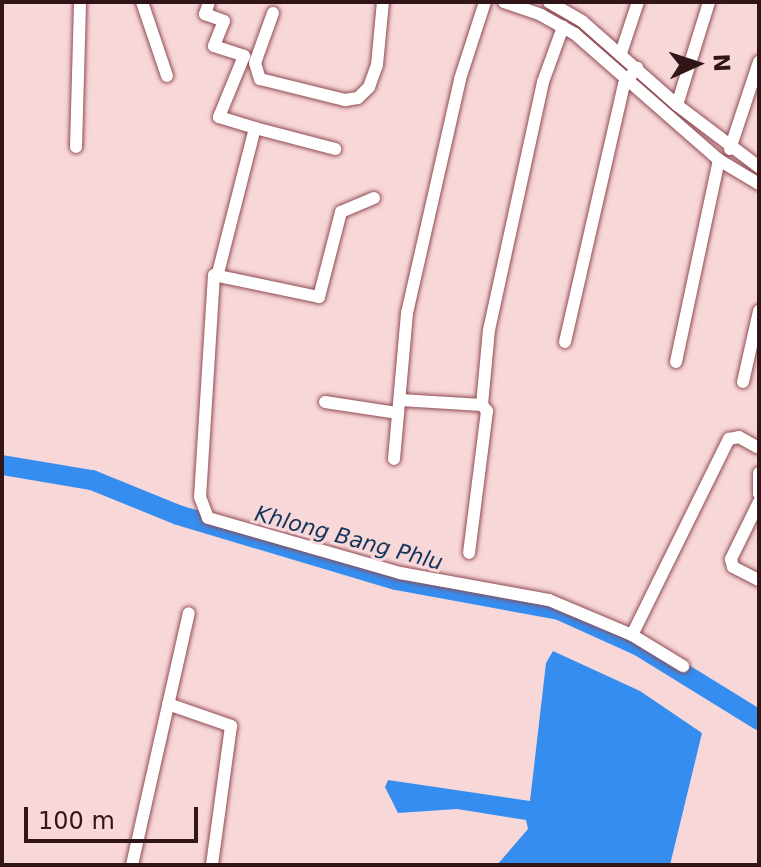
<!DOCTYPE html>
<html>
<head>
<meta charset="utf-8">
<style>
  body { margin:0 }
  #map { position:relative; width:761px; height:867px; overflow:hidden; background:#f8d7d9; font-family:"DejaVu Sans",sans-serif }
  div>[style] { position:absolute }
  .water>* { inset:0; background:#358def }
  .river>* { height:20px; margin:-10px; padding:0 10px; transform-origin:10px; border-radius:10px; background:#358def }
  .roads { filter:drop-shadow(0 0 2px #8f4b52) drop-shadow(0 0 2px #8f4b52) }
  .minor>* { height:12px; margin:-6px; padding:0 6px; transform-origin:6px; border-radius:6px; background:#fff }
  span { translate:-50% -50%; white-space:nowrap; text-align:center; line-height:1.15; -webkit-text-stroke:6px #f8d7d9; paint-order:stroke }
  .water-label { font-size:22px; color:#13355c; font-style:italic }
  .frame { position:absolute; inset:0; border:4px solid #321518; pointer-events:none }
  .north { position:absolute; left:657px; top:24px; width:80px; height:80px; -webkit-text-stroke:6px #f8d7d9; paint-order:stroke; rotate:87deg; font-size:22px; font-weight:700; line-height:32px; text-align:center; color:#321518 }
  .north::after { content:''; display:block; margin:auto; width:28px; height:36px; background:#321518; clip-path:polygon(50% 0,100% 100%,50% 72%,0 100%) }
  .scale { position:absolute; left:24px; top:807px; width:174px; height:36px; box-sizing:border-box; border:4px solid #321518; border-top:0; padding-left:10px; font-size:24px; line-height:28px; white-space:nowrap; color:#321518; -webkit-text-stroke:6px #f8d7d9; paint-order:stroke }
</style>
</head>
<body>
<div id="map">
  <div class="water">
    <i style="clip-path:polygon(553px 651px,640px 691px,702px 733px,670px 865px,497px 865px,528px 829px,526px 820px,457px 809px,398px 813px,385px 787px,388px 780px,530px 801px,546px 663px)"></i>
  </div>
  <div class="river">
    <i style="left:2px;top:465px;width:91px;rotate:9.5deg"></i>
    <i style="left:92px;top:480px;width:93px;rotate:22.1deg"></i>
    <i style="left:178px;top:515px;width:227px;rotate:16.6deg"></i>
    <i style="left:396px;top:580px;width:166px;rotate:10.4deg"></i>
    <i style="left:559px;top:610px;width:88px;rotate:24.2deg"></i>
    <i style="left:639px;top:646px;width:141px;rotate:31.7deg"></i>
  </div>
  <div class="roads">
    <div class="minor">
      <i style="left:142px;top:2px;width:78px;rotate:71.3deg"></i>
      <i style="left:209px;top:2px;width:13px;rotate:108deg"></i>
      <i style="left:205px;top:14px;width:20px;rotate:20deg"></i>
      <i style="left:224px;top:21px;width:27px;rotate:112deg"></i>
      <i style="left:214px;top:46px;width:32px;rotate:18deg"></i>
      <i style="left:244px;top:56px;width:66px;rotate:112.3deg"></i>
      <i style="left:219px;top:117px;width:38px;rotate:17deg"></i>
      <i style="left:255px;top:128px;width:150px;rotate:104.3deg"></i>
      <i style="left:504px;top:2px;width:39px;rotate:19deg"></i>
      <i style="left:541px;top:15px;width:39px;rotate:29deg"></i>
      <i style="left:575px;top:34px;width:191px;rotate:41.2deg"></i>
      <i style="left:719px;top:160px;width:47px;rotate:31deg"></i>
      <i style="left:549px;top:2px;width:39px;rotate:30deg"></i>
      <i style="left:583px;top:22px;width:125px;rotate:41.4deg"></i>
      <i style="left:677px;top:105px;width:103px;rotate:37.1deg"></i>
      <i style="left:273px;top:13px;width:53px;rotate:109.8deg"></i>
      <i style="left:255px;top:63px;width:17px;rotate:73deg"></i>
      <i style="left:260px;top:79px;width:88px;rotate:13.9deg"></i>
      <i style="left:345px;top:100px;width:13px;rotate:-9deg"></i>
      <i style="left:358px;top:98px;width:16px;rotate:-45deg"></i>
      <i style="left:369px;top:87px;width:23px;rotate:-70deg"></i>
      <i style="left:377px;top:65px;width:63px;rotate:-84.6deg"></i>
      <i style="left:621px;top:53px;width:54px;rotate:-71.6deg"></i>
      <i style="left:677px;top:105px;width:108px;rotate:-72.7deg"></i>
      <i style="left:255px;top:128px;width:83px;rotate:14.7deg"></i>
      <i style="left:76px;top:147px;width:145px;rotate:-88.4deg"></i>
      <i style="left:730px;top:149px;width:92px;rotate:-71.6deg"></i>
      <i style="left:374px;top:198px;width:36px;rotate:157deg"></i>
      <i style="left:341px;top:212px;width:88px;rotate:104.5deg"></i>
      <i style="left:319px;top:297px;width:107px;rotate:-168.2deg"></i>
      <i style="left:214px;top:275px;width:222px;rotate:93.6deg"></i>
      <i style="left:200px;top:497px;width:22px;rotate:69deg"></i>
      <i style="left:208px;top:518px;width:200px;rotate:16deg"></i>
      <i style="left:400px;top:573px;width:151px;rotate:10.3deg"></i>
      <i style="left:549px;top:600px;width:90px;rotate:22.9deg"></i>
      <i style="left:632px;top:635px;width:60px;rotate:31.3deg"></i>
      <i style="left:565px;top:342px;width:265px;rotate:-77.1deg"></i>
      <i style="left:624px;top:84px;width:21px;rotate:-51deg"></i>
      <i style="left:676px;top:362px;width:207px;rotate:-78deg"></i>
      <i style="left:743px;top:382px;width:73px;rotate:-77.3deg"></i>
      <i style="left:400px;top:400px;width:82px;rotate:3.5deg"></i>
      <i style="left:482px;top:405px;width:8px;rotate:50deg"></i>
      <i style="left:487px;top:411px;width:143px;rotate:97.2deg"></i>
      <i style="left:325px;top:402px;width:74px;rotate:8.6deg"></i>
      <i style="left:482px;top:405px;width:75px;rotate:-84.7deg"></i>
      <i style="left:489px;top:330px;width:254px;rotate:-77.7deg"></i>
      <i style="left:543px;top:82px;width:59px;rotate:-70deg"></i>
      <i style="left:394px;top:459px;width:147px;rotate:-84.9deg"></i>
      <i style="left:407px;top:313px;width:240px;rotate:-77.2deg"></i>
      <i style="left:460px;top:79px;width:81px;rotate:-72deg"></i>
      <i style="left:759px;top:473px;width:21px;rotate:90deg"></i>
      <i style="left:759px;top:502px;width:64px;rotate:116.2deg"></i>
      <i style="left:731px;top:559px;width:8px;rotate:76deg"></i>
      <i style="left:733px;top:567px;width:29px;rotate:27deg"></i>
      <i style="left:632px;top:635px;width:219px;rotate:-63.7deg"></i>
      <i style="left:729px;top:439px;width:10px;rotate:-11deg"></i>
      <i style="left:739px;top:437px;width:21px;rotate:29deg"></i>
      <i style="left:168px;top:704px;width:67px;rotate:19.2deg"></i>
      <i style="left:231px;top:726px;width:140px;rotate:97.8deg"></i>
      <i style="left:132px;top:865px;width:258px;rotate:-77.3deg"></i>
    </div>
  </div>
  <div class="water-label">
    <span style="left:349px;top:538px;rotate:15deg">Khlong Bang Phlu</span>
  </div>
  <div class="frame"></div>
  <div class="north">N</div>
  <div class="scale">100 m</div>
</div>
</body>
</html>
